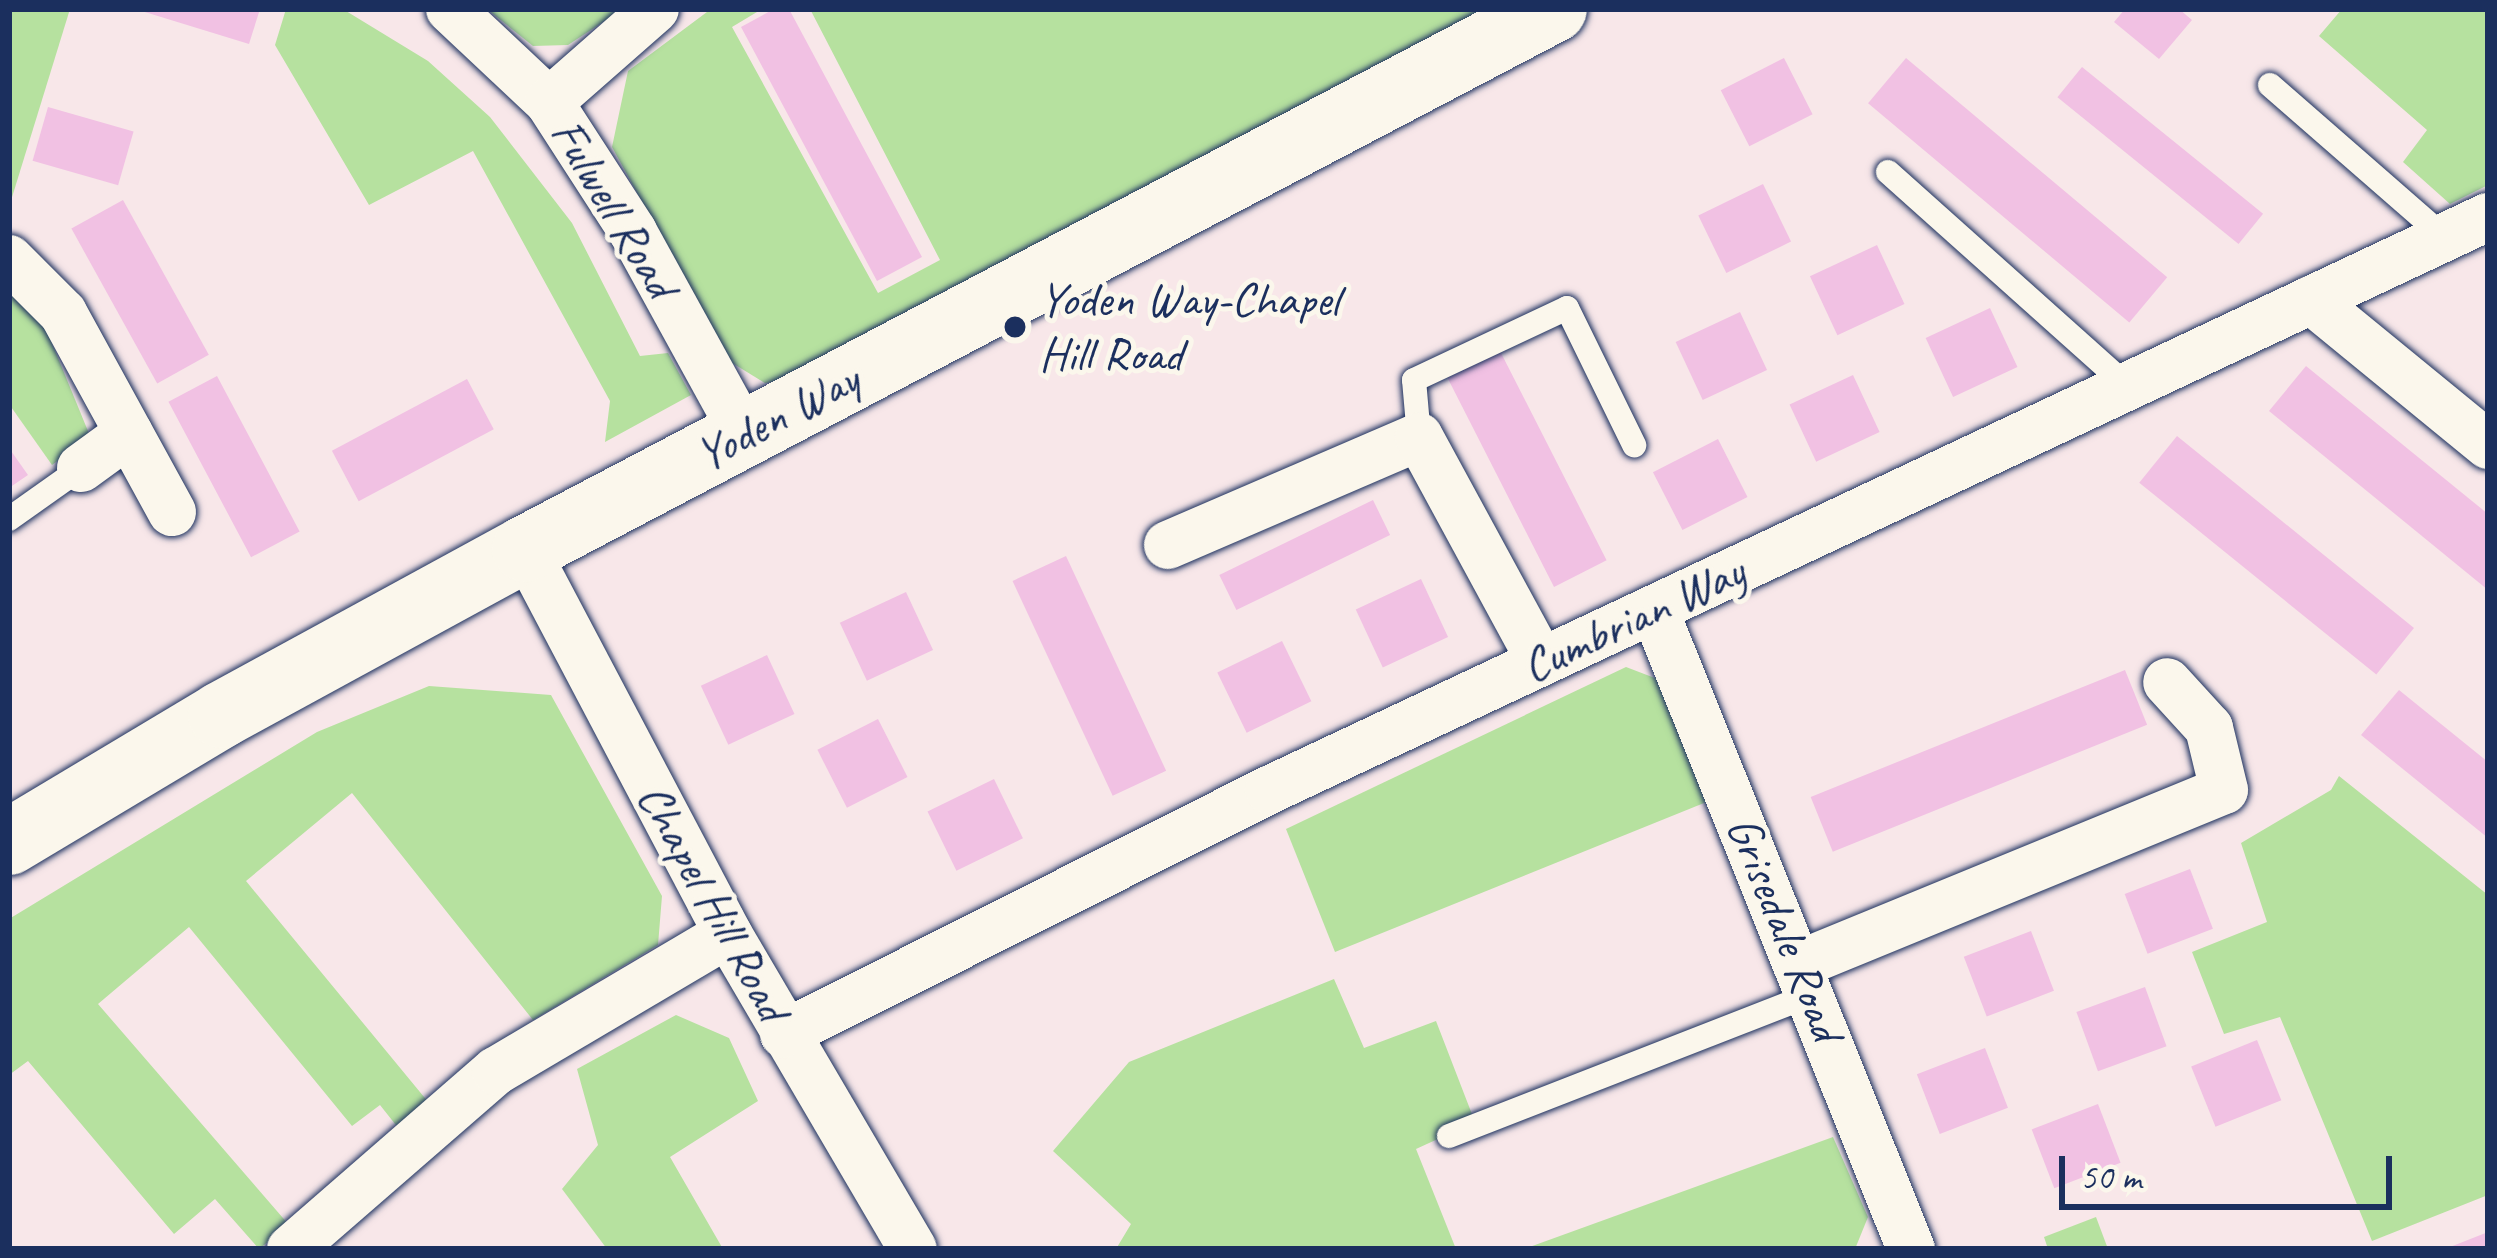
<!DOCTYPE html>
<html>
<head>
<meta charset="utf-8">
<style>
  body { margin:0 }
  #map { position:relative; width:2497px; height:1258px; overflow:hidden; background:#f8e7e9; font-family:Caveat,sans-serif }
  div>[style] { position:absolute }
  .green>* { inset:0; background:#b6e19f }
  .building>* { inset:0; background:#f1c1e3; transform-origin:0 0 }
  .roads { filter:drop-shadow(0 0 3px #1b2f5e) drop-shadow(0 0 3px #1b2f5e) }
  .service>* { height:24px; margin:-12px; padding:0 12px; transform-origin:12px; border-radius:12px; background:#fbf7ec }
  .minor>* { height:48px; margin:-24px; padding:0 24px; transform-origin:24px; border-radius:24px; background:#fbf7ec }
  .secondary>* { height:66px; margin:-33px; padding:0 33px; transform-origin:33px; border-radius:33px; background:#fbf7ec }
  .dots>* { width:33px; height:33px; translate:-50% -50%; box-sizing:border-box; border:6px solid #fbf7ec; border-radius:50% }
  span { translate:-50% -50%; white-space:nowrap; text-align:center; line-height:1.15; -webkit-text-stroke:10px #fbf7ec; paint-order:stroke }
  .street-label { font-size:48px; color:#1b2f5e }
  .poi-label { font-size:48px; color:#1b2f5e }
  .left { translate:0 -50%; text-align:left }
  .frame { position:absolute; inset:0; border:12px solid #1b2f5e; pointer-events:none }
  .scale { position:absolute; left:2059px; top:1156px; width:333px; height:54px; box-sizing:border-box; border:6px solid #1b2f5e; border-top:0; padding-left:15px; font-size:36px; line-height:42px; white-space:nowrap; color:#1b2f5e; -webkit-text-stroke:9px #fbf7ec; paint-order:stroke }
</style>
</head>
<body>
<div id="map">
  <div class="green">
    <i style="clip-path:polygon(9px 9px,70px 9px,9px 207px)"></i>
    <i style="clip-path:polygon(286px 9px,346px 11px,428px 61px,490px 117px,572px 223px,640px 356px,668px 353px,691px 395px,605px 442px,610px 401px,473px 151px,369px 205px,275px 45px)"></i>
    <i style="clip-path:polygon(487px 9px,623px 9px,568px 45px,533px 46px)"></i>
    <i style="clip-path:polygon(711px 9px,762px 9px,732px 27px,878px 293px,940px 260px,810px 9px,1510px 9px,802px 379px,765px 383px,729px 361px,612px 147px,628px 71px)"></i>
    <i style="clip-path:polygon(2342px 9px,2488px 9px,2488px 185px,2450px 204px,2403px 162px,2427px 130px,2319px 36px)"></i>
    <i style="clip-path:polygon(9px 286px,40px 314px,90px 436px,52px 465px,9px 404px)"></i>
    <i style="clip-path:polygon(1626px 667px,1660px 680px,1709px 801px,1335px 952px,1286px 829px)"></i>
    <i style="clip-path:polygon(429px 686px,551px 695px,662px 896px,658px 945px,533px 1020px,352px 793px,246px 881px,429px 1103px,399px 1129px,380px 1105px,352px 1126px,189px 927px,98px 1004px,289px 1225px,259px 1249px,215px 1199px,174px 1234px,28px 1061px,9px 1075px,9px 919px,317px 732px)"></i>
    <i style="clip-path:polygon(2339px 776px,2488px 895px,2488px 1195px,2372px 1241px,2280px 1017px,2224px 1034px,2192px 952px,2267px 922px,2241px 843px,2331px 790px)"></i>
    <i style="clip-path:polygon(1334px 979px,1364px 1048px,1436px 1021px,1475px 1122px,1416px 1149px,1456px 1249px,1116px 1249px,1131px 1224px,1053px 1151px,1129px 1062px)"></i>
    <i style="clip-path:polygon(676px 1015px,729px 1038px,758px 1101px,670px 1157px,723px 1249px,607px 1249px,562px 1189px,598px 1145px,577px 1069px)"></i>
    <i style="clip-path:polygon(1833px 1137px,1868px 1217px,1855px 1249px,1524px 1249px)"></i>
    <i style="clip-path:polygon(2096px 1217px,2108px 1249px,2048px 1249px,2044px 1237px)"></i>
  </div>
  <div class="building">
    <i style="clip-path:polygon(135px 9px,260px 9px,249px 44px)"></i>
    <i style="clip-path:polygon(774px 9px,789px 9px,922px 257px,877px 281px,741px 27px)"></i>
    <i style="clip-path:polygon(2125px 9px,2179px 9px,2192px 20px,2159px 59px,2114px 22px)"></i>
    <i style="left:1784px;top:58px;width:63px;height:71px;rotate:63deg"></i>
    <i style="left:1906px;top:58px;width:341px;height:59px;rotate:40deg"></i>
    <i style="left:2082px;top:67px;width:233px;height:39px;rotate:39deg"></i>
    <i style="left:48px;top:107px;width:89px;height:56px;rotate:16deg"></i>
    <i style="left:1763px;top:184px;width:64px;height:72px;rotate:64deg"></i>
    <i style="left:123px;top:200px;width:177px;height:59px;rotate:61deg"></i>
    <i style="left:1877px;top:245px;width:65px;height:74px;rotate:65deg"></i>
    <i style="left:1990px;top:308px;width:65px;height:71px;rotate:65deg"></i>
    <i style="left:1740px;top:312px;width:64px;height:71px;rotate:65deg"></i>
    <i style="left:1499px;top:349px;width:237px;height:59px;rotate:63deg"></i>
    <i style="clip-path:polygon(2306px 366px,2488px 514px,2488px 590px,2269px 411px)"></i>
    <i style="left:1853px;top:375px;width:63px;height:70px;rotate:65deg"></i>
    <i style="left:217px;top:376px;width:176px;height:55px;rotate:62deg"></i>
    <i style="left:467px;top:379px;width:57px;height:153px;rotate:62deg"></i>
    <i style="left:2177px;top:436px;width:305px;height:60px;rotate:39deg"></i>
    <i style="left:1718px;top:439px;width:65px;height:73px;rotate:63deg"></i>
    <i style="clip-path:polygon(9px 448px,28px 475px,9px 488px)"></i>
    <i style="left:1373px;top:500px;width:39px;height:171px;rotate:64deg"></i>
    <i style="left:1066px;top:556px;width:237px;height:59px;rotate:65deg"></i>
    <i style="left:1421px;top:579px;width:64px;height:72px;rotate:65deg"></i>
    <i style="left:906px;top:592px;width:64px;height:73px;rotate:65deg"></i>
    <i style="left:1282px;top:641px;width:67px;height:72px;rotate:64deg"></i>
    <i style="left:767px;top:655px;width:65px;height:73px;rotate:65deg"></i>
    <i style="left:2125px;top:670px;width:59px;height:339px;rotate:68deg"></i>
    <i style="clip-path:polygon(2399px 690px,2488px 762px,2488px 838px,2361px 735px)"></i>
    <i style="left:878px;top:719px;width:65px;height:68px;rotate:63deg"></i>
    <i style="left:994px;top:779px;width:66px;height:74px;rotate:64deg"></i>
    <i style="left:2190px;top:869px;width:64px;height:70px;rotate:69deg"></i>
    <i style="left:2031px;top:931px;width:64px;height:72px;rotate:69deg"></i>
    <i style="left:2145px;top:987px;width:63px;height:73px;rotate:70deg"></i>
    <i style="left:2257px;top:1040px;width:65px;height:71px;rotate:68deg"></i>
    <i style="left:1985px;top:1048px;width:64px;height:73px;rotate:69deg"></i>
    <i style="left:2098px;top:1104px;width:63px;height:71px;rotate:69deg"></i>
    <i style="clip-path:polygon(2488px 1232px,2488px 1249px,2445px 1249px)"></i>
  </div>
  <div class="roads">
    <div class="service">
      <i style="left:2270px;top:85px;width:231px;rotate:41.1deg"></i>
      <i style="left:1888px;top:172px;width:321px;rotate:41.8deg"></i>
      <i style="left:1419px;top:437px;width:57px;rotate:-95deg"></i>
      <i style="left:1414px;top:380px;width:169px;rotate:-25.2deg"></i>
      <i style="left:1567px;top:308px;width:153px;rotate:63.9deg"></i>
      <i style="left:9px;top:519px;width:88px;rotate:-35.3deg"></i>
      <i style="left:1449px;top:1136px;width:392px;rotate:-21.3deg"></i>
    </div>
    <div class="minor">
      <i style="left:450px;top:9px;width:136px;rotate:43.2deg"></i>
      <i style="left:549px;top:102px;width:155px;rotate:57.1deg"></i>
      <i style="left:633px;top:232px;width:230px;rotate:61.2deg"></i>
      <i style="left:549px;top:102px;width:141px;rotate:-41.3deg"></i>
      <i style="left:9px;top:259px;width:76px;rotate:45deg"></i>
      <i style="left:63px;top:313px;width:227px;rotate:61.3deg"></i>
      <i style="left:2311px;top:300px;width:229px;rotate:39.3deg"></i>
      <i style="left:81px;top:468px;width:59px;rotate:-36.1deg"></i>
      <i style="left:1168px;top:545px;width:273px;rotate:-23.3deg"></i>
      <i style="left:1419px;top:437px;width:256px;rotate:61.5deg"></i>
      <i style="left:525px;top:549px;width:435px;rotate:62.2deg"></i>
      <i style="left:728px;top:934px;width:365px;rotate:59.6deg"></i>
      <i style="left:1654px;top:609px;width:690px;rotate:68.12deg"></i>
      <i style="left:1800px;top:964px;width:458px;rotate:-22.3deg"></i>
      <i style="left:2224px;top:790px;width:64px;rotate:-103.6deg"></i>
      <i style="left:2209px;top:728px;width:62px;rotate:-132.4deg"></i>
      <i style="left:784px;top:1034px;width:543px;rotate:-26.71deg"></i>
      <i style="left:1269px;top:790px;width:1347px;rotate:-25.18deg"></i>
      <i style="left:291px;top:1249px;width:271px;rotate:-41deg"></i>
      <i style="left:496px;top:1071px;width:269px;rotate:-30.6deg"></i>
    </div>
    <div class="secondary">
      <i style="left:9px;top:842px;width:247px;rotate:-30.9deg"></i>
      <i style="left:221px;top:715px;width:346px;rotate:-28.6deg"></i>
      <i style="left:525px;top:549px;width:1162px;rotate:-27.69deg"></i>
    </div>
  </div>
  <div class="dots">
    <i style="left:1015px;top:327px;background:#1b2f5e"></i>
  </div>
  <div class="street-label">
    <span style="left:614px;top:208px;rotate:59deg">Fulwell Road</span>
    <span style="left:777px;top:417px;rotate:-28deg">Yoden Way</span>
    <span style="left:1633px;top:619px;rotate:-25deg">Cumbrian Way</span>
    <span style="left:713px;top:902px;rotate:61deg">Chapel Hill Road</span>
    <span style="left:1785px;top:928px;rotate:68deg">Grisedale Road</span>
  </div>
  <div class="poi-label">
    <span class="left" style="left:1039px;top:327px">Yoden Way-Chapel<br>Hill Road</span>
  </div>
  <div class="frame"></div>
  <div class="scale">50 m</div>
</div>
</body>
</html>
